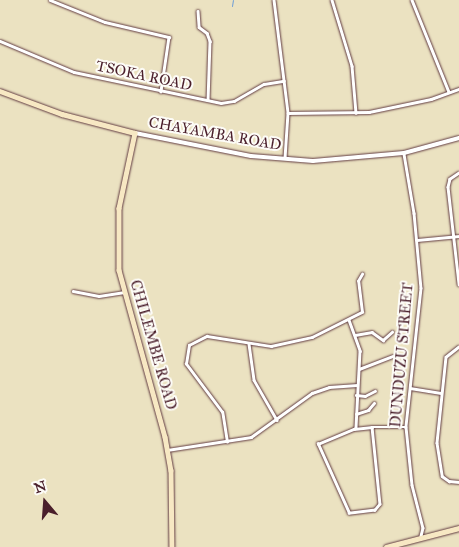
<!DOCTYPE html>
<html>
<head>
<meta charset="utf-8">
<style>
  body { margin:0 }
  #map { position:relative; width:459px; height:547px; overflow:hidden; background:#ebe2c1; font-family:"IM FELL Great Primer",serif }
  div>[style] { position:absolute }
  .stream>* { height:1px; margin:-0.5px; padding:0 0.5px; transform-origin:0.5px; border-radius:0.5px; background:#6d9dd7 }
  .roads { filter:drop-shadow(0 0 1px #623c42) drop-shadow(0 0 1px #623c42) }
  .minor>* { height:2.5px; margin:-1.25px; padding:0 1.25px; transform-origin:1.25px; border-radius:1.25px; background:#fff }
  .tertiary>* { height:4px; margin:-2px; padding:0 2px; transform-origin:2px; border-radius:2px; background:#fff }
  .secondary>* { height:4.5px; margin:-2.25px; padding:0 2.25px; transform-origin:2.25px; border-radius:2.25px; background:#f7e8c3 }
  span { translate:-50% -50%; white-space:nowrap; text-align:center; line-height:1.15; -webkit-text-stroke:4px #fdfcf7; paint-order:stroke }
  .street-label { font-size:15px; color:#4a1f2b }
  .north { position:absolute; left:20px; top:477px; width:50px; height:50px; -webkit-text-stroke:4px #fdfcf7; paint-order:stroke; rotate:342deg; font-size:14px; font-weight:700; line-height:20px; text-align:center; color:#4a1f2b }
  .north::after { content:''; display:block; margin:auto; width:18px; height:22px; background:#4a1f2b; clip-path:polygon(50% 0,100% 100%,50% 72%,0 100%) }
</style>
</head>
<body>
<div id="map">
  <div class="stream">
    <i style="left:232px;top:6px;width:6px;rotate:-81deg"></i>
  </div>
  <div class="roads">
    <div class="minor">
      <i style="left:50px;top:0;width:59px;rotate:21.8deg"></i>
      <i style="left:105px;top:22px;width:66px;rotate:13.2deg"></i>
      <i style="left:169px;top:37px;width:55px;rotate:98.4deg"></i>
      <i style="left:274px;top:0;width:114px;rotate:82.9deg"></i>
      <i style="left:288px;top:113px;width:45px;rotate:93.8deg"></i>
      <i style="left:332px;top:0;width:69px;rotate:73.1deg"></i>
      <i style="left:352px;top:66px;width:47px;rotate:85.1deg"></i>
      <i style="left:412px;top:0;width:99px;rotate:68.1deg"></i>
      <i style="left:198px;top:11px;width:16px;rotate:86deg"></i>
      <i style="left:199px;top:27px;width:10px;rotate:37deg"></i>
      <i style="left:207px;top:33px;width:9px;rotate:69deg"></i>
      <i style="left:210px;top:41px;width:59px;rotate:91.9deg"></i>
      <i style="left:0;top:41px;width:80px;rotate:22.7deg"></i>
      <i style="left:74px;top:72px;width:150px;rotate:11.9deg"></i>
      <i style="left:221px;top:103px;width:13px;rotate:-9deg"></i>
      <i style="left:234px;top:101px;width:34px;rotate:-30deg"></i>
      <i style="left:264px;top:84px;width:20px;rotate:-9deg"></i>
      <i style="left:288px;top:113px;width:81px;rotate:-0.7deg"></i>
      <i style="left:369px;top:112px;width:63px;rotate:-11.8deg"></i>
      <i style="left:431px;top:99px;width:30px;rotate:-20deg"></i>
      <i style="left:404px;top:154px;width:60px;rotate:80.4deg"></i>
      <i style="left:414px;top:213px;width:75px;rotate:84.7deg"></i>
      <i style="left:421px;top:288px;width:140px;rotate:96.2deg"></i>
      <i style="left:406px;top:427px;width:58px;rotate:84.1deg"></i>
      <i style="left:412px;top:485px;width:44px;rotate:75.7deg"></i>
      <i style="left:423px;top:528px;width:8px;rotate:104deg"></i>
      <i style="left:459px;top:173px;width:11px;rotate:146deg"></i>
      <i style="left:450px;top:179px;width:8px;rotate:104deg"></i>
      <i style="left:448px;top:187px;width:98px;rotate:83.5deg"></i>
      <i style="left:417px;top:240px;width:42px;rotate:-5.4deg"></i>
      <i style="left:73px;top:291px;width:26px;rotate:11deg"></i>
      <i style="left:99px;top:296px;width:24px;rotate:-9deg"></i>
      <i style="left:349px;top:320px;width:33px;rotate:70deg"></i>
      <i style="left:360px;top:351px;width:77px;rotate:93deg"></i>
      <i style="left:355px;top:335px;width:17px;rotate:-10deg"></i>
      <i style="left:372px;top:332px;width:14px;rotate:36deg"></i>
      <i style="left:383px;top:340px;width:12px;rotate:-42deg"></i>
      <i style="left:249px;top:344px;width:36px;rotate:82deg"></i>
      <i style="left:254px;top:380px;width:46px;rotate:60.1deg"></i>
      <i style="left:459px;top:347px;width:16px;rotate:142deg"></i>
      <i style="left:446px;top:357px;width:86px;rotate:96deg"></i>
      <i style="left:437px;top:443px;width:33px;rotate:81deg"></i>
      <i style="left:442px;top:476px;width:9px;rotate:36deg"></i>
      <i style="left:449px;top:481px;width:10px;rotate:6deg"></i>
      <i style="left:359px;top:369px;width:36px;rotate:-21deg"></i>
      <i style="left:410px;top:388px;width:31px;rotate:9deg"></i>
      <i style="left:356px;top:395px;width:9px;rotate:6deg"></i>
      <i style="left:365px;top:396px;width:11px;rotate:-27deg"></i>
      <i style="left:356px;top:414px;width:13px;rotate:-18deg"></i>
      <i style="left:368px;top:410px;width:9px;rotate:-49deg"></i>
      <i style="left:372px;top:427px;width:77px;rotate:84.1deg"></i>
      <i style="left:380px;top:504px;width:8px;rotate:130deg"></i>
      <i style="left:375px;top:510px;width:26px;rotate:173deg"></i>
      <i style="left:349px;top:513px;width:76px;rotate:-114.2deg"></i>
      <i style="left:318px;top:444px;width:39px;rotate:-23deg"></i>
      <i style="left:354px;top:429px;width:18px;rotate:-6deg"></i>
      <i style="left:372px;top:427px;width:34px"></i>
      <i style="left:227px;top:442px;width:30px;rotate:-99deg"></i>
      <i style="left:222px;top:412px;width:60px;rotate:-126.9deg"></i>
      <i style="left:186px;top:364px;width:19px;rotate:-81deg"></i>
      <i style="left:189px;top:345px;width:20px;rotate:-27deg"></i>
      <i style="left:207px;top:336px;width:65px;rotate:8.9deg"></i>
      <i style="left:271px;top:346px;width:42px;rotate:-12.4deg"></i>
      <i style="left:312px;top:337px;width:56px;rotate:-26.6deg"></i>
      <i style="left:362px;top:312px;width:31px;rotate:-97deg"></i>
      <i style="left:358px;top:281px;width:8px;rotate:-60deg"></i>
      <i style="left:167px;top:450px;width:85px;rotate:-8.8deg"></i>
      <i style="left:251px;top:437px;width:75px;rotate:-35.8deg"></i>
      <i style="left:312px;top:393px;width:18px;rotate:-19deg"></i>
      <i style="left:329px;top:387px;width:28px;rotate:-4deg"></i>
    </div>
    <div class="tertiary">
      <i style="left:135px;top:133px;width:118px;rotate:11.2deg"></i>
      <i style="left:251px;top:156px;width:62px;rotate:4.6deg"></i>
      <i style="left:313px;top:161px;width:91px;rotate:-5deg"></i>
      <i style="left:404px;top:153px;width:57px;rotate:-15.3deg"></i>
    </div>
    <div class="secondary">
      <i style="left:0;top:91px;width:66px;rotate:20.4deg"></i>
      <i style="left:62px;top:114px;width:75px;rotate:14.6deg"></i>
      <i style="left:135px;top:133px;width:77px;rotate:102deg"></i>
      <i style="left:119px;top:208px;width:62px;rotate:90deg"></i>
      <i style="left:119px;top:270px;width:173px;rotate:74.6deg"></i>
      <i style="left:165px;top:437px;width:34px;rotate:80deg"></i>
      <i style="left:171px;top:470px;width:77px;rotate:89.3deg"></i>
      <i style="left:386px;top:547px;width:75px;rotate:-14.6deg"></i>
    </div>
  </div>
  <div class="street-label">
    <span style="left:144px;top:76px;rotate:12deg">TSOKA ROAD</span>
    <span style="left:215px;top:134px;rotate:10deg">CHAYAMBA ROAD</span>
    <span style="left:153px;top:345px;rotate:74deg">CHILEMBE ROAD</span>
    <span style="left:402px;top:355px;rotate:-85deg">DUNDUZU STREET</span>
  </div>
  <div class="north">N</div>
</div>
</body>
</html>
